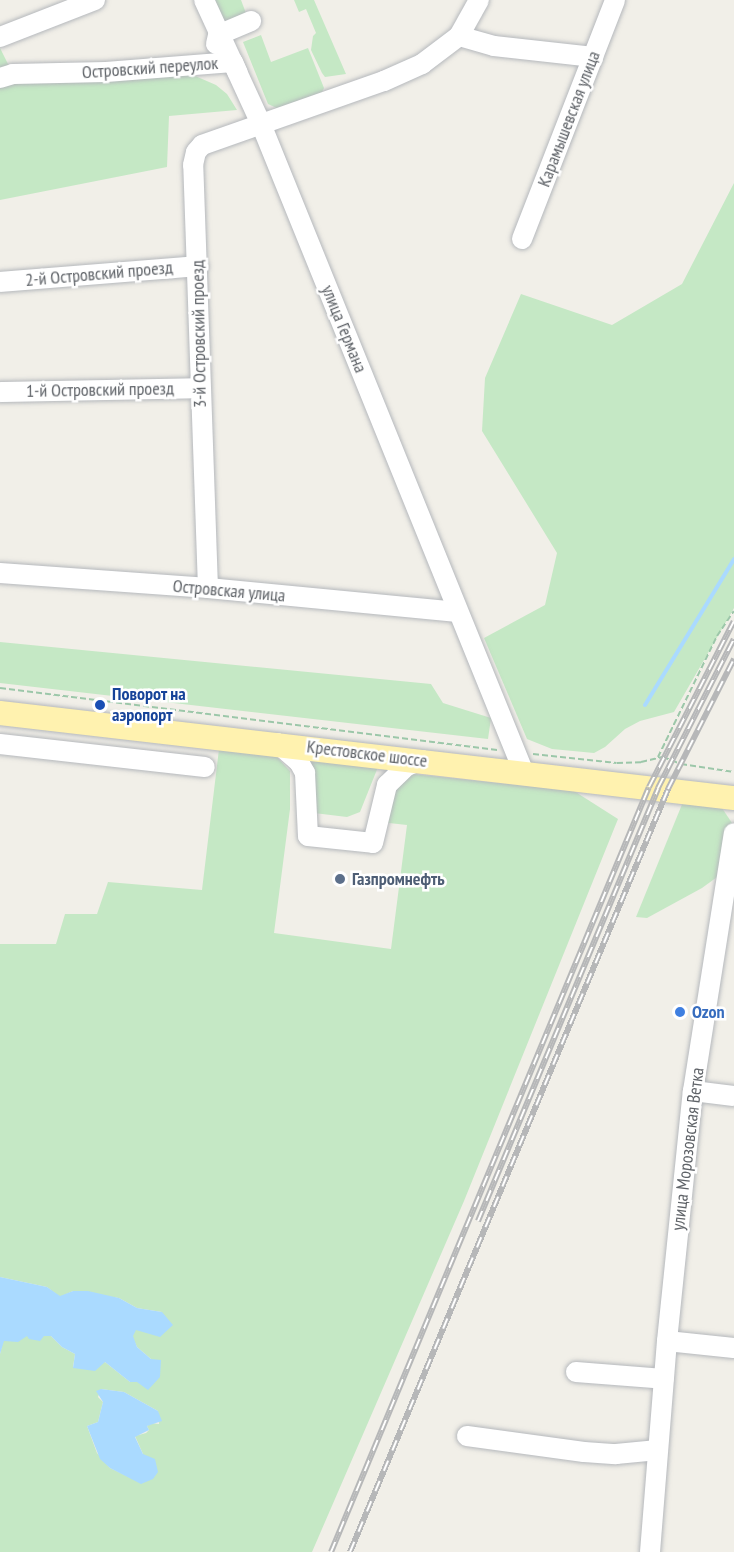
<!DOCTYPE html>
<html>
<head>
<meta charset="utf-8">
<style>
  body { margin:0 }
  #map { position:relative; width:734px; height:1552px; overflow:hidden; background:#f1efe8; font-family:"PT Sans Narrow",sans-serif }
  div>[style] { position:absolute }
  .green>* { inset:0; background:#c5e8c5 }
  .water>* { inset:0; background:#aadaff }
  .stream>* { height:4px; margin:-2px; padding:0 2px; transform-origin:2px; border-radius:2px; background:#aadaff }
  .path>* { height:2px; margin-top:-1px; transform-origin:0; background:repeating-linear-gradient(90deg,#9cc7a9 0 6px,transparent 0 9px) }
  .roads { filter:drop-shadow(0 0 2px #b5b8bc) drop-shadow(0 0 2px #b5b8bc) }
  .minor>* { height:20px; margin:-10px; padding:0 10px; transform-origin:10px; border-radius:10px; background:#fff }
  .major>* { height:24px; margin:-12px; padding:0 12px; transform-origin:12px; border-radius:12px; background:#fff2af }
  .rail>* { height:6px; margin-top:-3px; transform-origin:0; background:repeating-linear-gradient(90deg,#fff 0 11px,#b6b7b8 0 22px); box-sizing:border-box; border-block:2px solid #b6b7b8 }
  .dots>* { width:16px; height:16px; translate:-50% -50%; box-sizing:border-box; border:3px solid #fff; border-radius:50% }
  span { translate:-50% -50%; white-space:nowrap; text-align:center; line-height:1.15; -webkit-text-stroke:5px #fff; paint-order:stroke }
  .street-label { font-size:18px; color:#5f6368 }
  .transit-label { font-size:18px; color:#164399; font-weight:700 }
  .left { translate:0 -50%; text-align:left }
  .service-label { font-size:18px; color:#4e5e75; font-weight:700 }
  .shop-label { font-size:18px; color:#366cbe; font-weight:700 }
</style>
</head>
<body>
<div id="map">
  <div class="green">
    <i style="clip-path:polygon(215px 0,241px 0,247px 16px,225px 24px)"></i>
    <i style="clip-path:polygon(294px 0,314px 0,346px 74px,325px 77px,322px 73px,311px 50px,313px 36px,316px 33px,306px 9px,299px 12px)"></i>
    <i style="clip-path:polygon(261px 35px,271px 62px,308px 48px,324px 88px,321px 94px,279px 109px,268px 104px,243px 42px)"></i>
    <i style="clip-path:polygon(0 48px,13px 74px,173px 73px,193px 75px,216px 85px,227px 94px,237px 110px,169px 116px,167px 167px,0 200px)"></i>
    <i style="clip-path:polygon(734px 183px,734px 608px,674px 712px,640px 721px,625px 729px,605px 747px,594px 753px,552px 749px,527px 739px,484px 638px,545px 605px,557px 553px,482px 431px,485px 378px,521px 294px,612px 325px,682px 284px)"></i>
    <i style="clip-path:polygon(0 642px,431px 684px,443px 703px,491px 718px,488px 739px,0 683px)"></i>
    <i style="clip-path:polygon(evenodd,219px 749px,275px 755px,290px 771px,290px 809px,274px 933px,391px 949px,407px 825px,371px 821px,393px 772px,574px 791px,618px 819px,464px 1201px,312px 1552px,0 1552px,0 1354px,3px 1341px,28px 1335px,51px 1336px,62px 1347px,75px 1354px,73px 1367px,105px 1362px,130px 1382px,151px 1359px,137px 1347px,132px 1336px,135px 1330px,162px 1312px,137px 1308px,119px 1298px,73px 1291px,60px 1297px,47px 1287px,0 1277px,0 944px,56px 944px,65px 914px,97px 914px,108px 882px,202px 890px,219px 749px,101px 1389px,124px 1392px,158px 1411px,159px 1424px,151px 1423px,147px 1426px,149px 1430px,146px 1433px,135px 1436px,143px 1454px,141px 1483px,110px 1468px,97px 1453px,87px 1426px,98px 1422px,103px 1402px,98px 1397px,101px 1389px)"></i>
    <i style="clip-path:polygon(307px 759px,378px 767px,360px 812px,347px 817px,314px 813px)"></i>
    <i style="clip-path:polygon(683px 802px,720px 805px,732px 823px,724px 872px,702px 888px,647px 918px,636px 917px)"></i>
  </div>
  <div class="water">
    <i style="clip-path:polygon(0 1277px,47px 1287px,60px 1296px,73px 1291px,88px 1291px,119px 1298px,137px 1308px,162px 1312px,173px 1325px,160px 1337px,136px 1330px,133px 1336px,137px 1347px,151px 1359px,161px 1360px,160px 1377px,148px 1390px,137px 1382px,130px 1382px,105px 1362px,95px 1371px,73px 1368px,75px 1354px,62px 1347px,51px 1336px,44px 1336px,40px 1341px,29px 1339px,27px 1336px,18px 1342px,4px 1341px,0 1354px)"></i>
    <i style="clip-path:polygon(101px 1389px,124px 1392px,158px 1411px,162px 1421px,147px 1426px,149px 1430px,135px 1437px,143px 1454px,155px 1459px,158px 1472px,153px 1479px,141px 1484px,110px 1468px,100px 1459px,87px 1426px,98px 1422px,103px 1402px,96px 1391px)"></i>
  </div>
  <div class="stream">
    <i style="left:645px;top:705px;width:171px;rotate:-58.6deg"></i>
  </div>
  <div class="path">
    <i style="left:0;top:688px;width:501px;rotate:7.11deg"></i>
    <i style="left:533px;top:754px;width:84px;rotate:6.1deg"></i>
    <i style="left:617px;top:763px;width:24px;rotate:-2deg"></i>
    <i style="left:641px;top:762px;width:23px;rotate:-13deg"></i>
    <i style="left:663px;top:757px;width:19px;rotate:21deg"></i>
    <i style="left:681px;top:764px;width:54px;rotate:8.6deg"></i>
    <i style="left:658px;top:757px;width:135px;rotate:-64deg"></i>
    <i style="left:717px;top:636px;width:30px;rotate:-56deg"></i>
  </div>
  <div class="roads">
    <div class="minor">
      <i style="left:204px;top:0;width:136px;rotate:65.3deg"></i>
      <i style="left:261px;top:124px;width:700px;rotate:67.94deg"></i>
      <i style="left:459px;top:36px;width:36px;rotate:16deg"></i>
      <i style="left:494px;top:46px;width:100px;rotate:6.3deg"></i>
      <i style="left:0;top:37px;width:102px;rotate:-21.3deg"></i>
      <i style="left:216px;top:44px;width:9px;rotate:-77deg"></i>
      <i style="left:218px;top:35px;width:36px;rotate:-23deg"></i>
      <i style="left:0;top:78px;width:14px;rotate:-17deg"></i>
      <i style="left:13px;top:74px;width:93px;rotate:-1.2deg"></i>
      <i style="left:106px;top:72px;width:127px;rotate:-4.5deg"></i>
      <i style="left:233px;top:62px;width:12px;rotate:66deg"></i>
      <i style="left:522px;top:239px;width:256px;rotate:-68.7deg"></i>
      <i style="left:0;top:282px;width:199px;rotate:-4.6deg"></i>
      <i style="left:0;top:392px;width:200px;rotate:-1.1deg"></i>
      <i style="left:0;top:573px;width:209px;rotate:4.1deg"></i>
      <i style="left:208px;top:588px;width:251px;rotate:5.5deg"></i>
      <i style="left:208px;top:588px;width:423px;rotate:-92deg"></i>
      <i style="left:193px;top:165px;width:13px;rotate:-77deg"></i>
      <i style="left:196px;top:152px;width:9px;rotate:-49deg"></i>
      <i style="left:202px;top:145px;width:193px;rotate:-19.4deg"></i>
      <i style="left:384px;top:81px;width:42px;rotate:-24.1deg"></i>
      <i style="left:422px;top:64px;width:46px;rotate:-37.1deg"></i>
      <i style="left:459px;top:36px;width:41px;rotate:-60.9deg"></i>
      <i style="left:277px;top:743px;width:29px;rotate:41deg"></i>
      <i style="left:299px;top:762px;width:13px;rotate:61deg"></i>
      <i style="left:305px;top:773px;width:63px;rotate:87.3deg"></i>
      <i style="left:308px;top:836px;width:65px;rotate:6.1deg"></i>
      <i style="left:373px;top:843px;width:60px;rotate:-76.4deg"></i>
      <i style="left:387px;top:785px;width:28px;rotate:-44deg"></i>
      <i style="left:407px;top:766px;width:16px;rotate:-22deg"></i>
      <i style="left:0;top:744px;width:206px;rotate:6.4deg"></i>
      <i style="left:693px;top:1091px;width:41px;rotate:7deg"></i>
      <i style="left:667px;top:1341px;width:67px;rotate:6deg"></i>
      <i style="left:576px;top:1372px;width:88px;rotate:4.5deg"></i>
      <i style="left:467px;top:1436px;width:118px;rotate:7.8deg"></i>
      <i style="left:584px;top:1452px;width:32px;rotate:4deg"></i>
      <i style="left:616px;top:1454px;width:42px;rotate:-5.4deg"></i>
      <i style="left:650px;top:1552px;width:212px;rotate:-85.4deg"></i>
      <i style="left:667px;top:1341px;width:251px;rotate:-84.1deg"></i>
      <i style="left:693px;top:1091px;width:261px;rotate:-81deg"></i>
    </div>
    <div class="major">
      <i style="left:0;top:713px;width:739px;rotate:6.61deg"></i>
    </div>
  </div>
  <div class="rail">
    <i style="left:478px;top:1221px;width:469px;rotate:-67.4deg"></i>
    <i style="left:658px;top:788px;width:167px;rotate:-63deg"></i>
    <i style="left:331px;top:1552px;width:828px;rotate:-67.43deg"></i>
    <i style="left:649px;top:787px;width:186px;rotate:-62.9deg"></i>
    <i style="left:350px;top:1552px;width:827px;rotate:-67.37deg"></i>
    <i style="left:668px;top:789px;width:146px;rotate:-63.1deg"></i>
  </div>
  <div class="dots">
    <i style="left:100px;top:705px;background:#1a4fb4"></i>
    <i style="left:340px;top:879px;background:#5c6f8a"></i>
    <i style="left:680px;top:1012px;background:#3f7fe0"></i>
  </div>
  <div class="street-label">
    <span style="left:150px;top:68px;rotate:-4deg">Островский переулок</span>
    <span style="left:569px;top:119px;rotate:-69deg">Карамышевская улица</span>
    <span style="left:99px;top:274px;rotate:-5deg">2-й Островский проезд</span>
    <span style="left:344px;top:329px;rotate:68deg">улица Германа</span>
    <span style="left:199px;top:334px;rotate:-91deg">3-й Островский проезд</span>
    <span style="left:100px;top:390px;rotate:-1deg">1-й Островский проезд</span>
    <span style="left:229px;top:591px;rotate:5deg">Островская улица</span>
    <span style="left:367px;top:754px;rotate:7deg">Крестовское шоссе</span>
    <span style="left:688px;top:1149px;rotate:-83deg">улица Морозовская Ветка</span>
  </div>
  <div class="transit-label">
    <span class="left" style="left:112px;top:705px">Поворот на<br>аэропорт</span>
  </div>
  <div class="service-label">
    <span class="left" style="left:352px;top:879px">Газпромнефть</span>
  </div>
  <div class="shop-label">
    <span class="left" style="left:692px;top:1012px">Ozon</span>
  </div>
</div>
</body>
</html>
